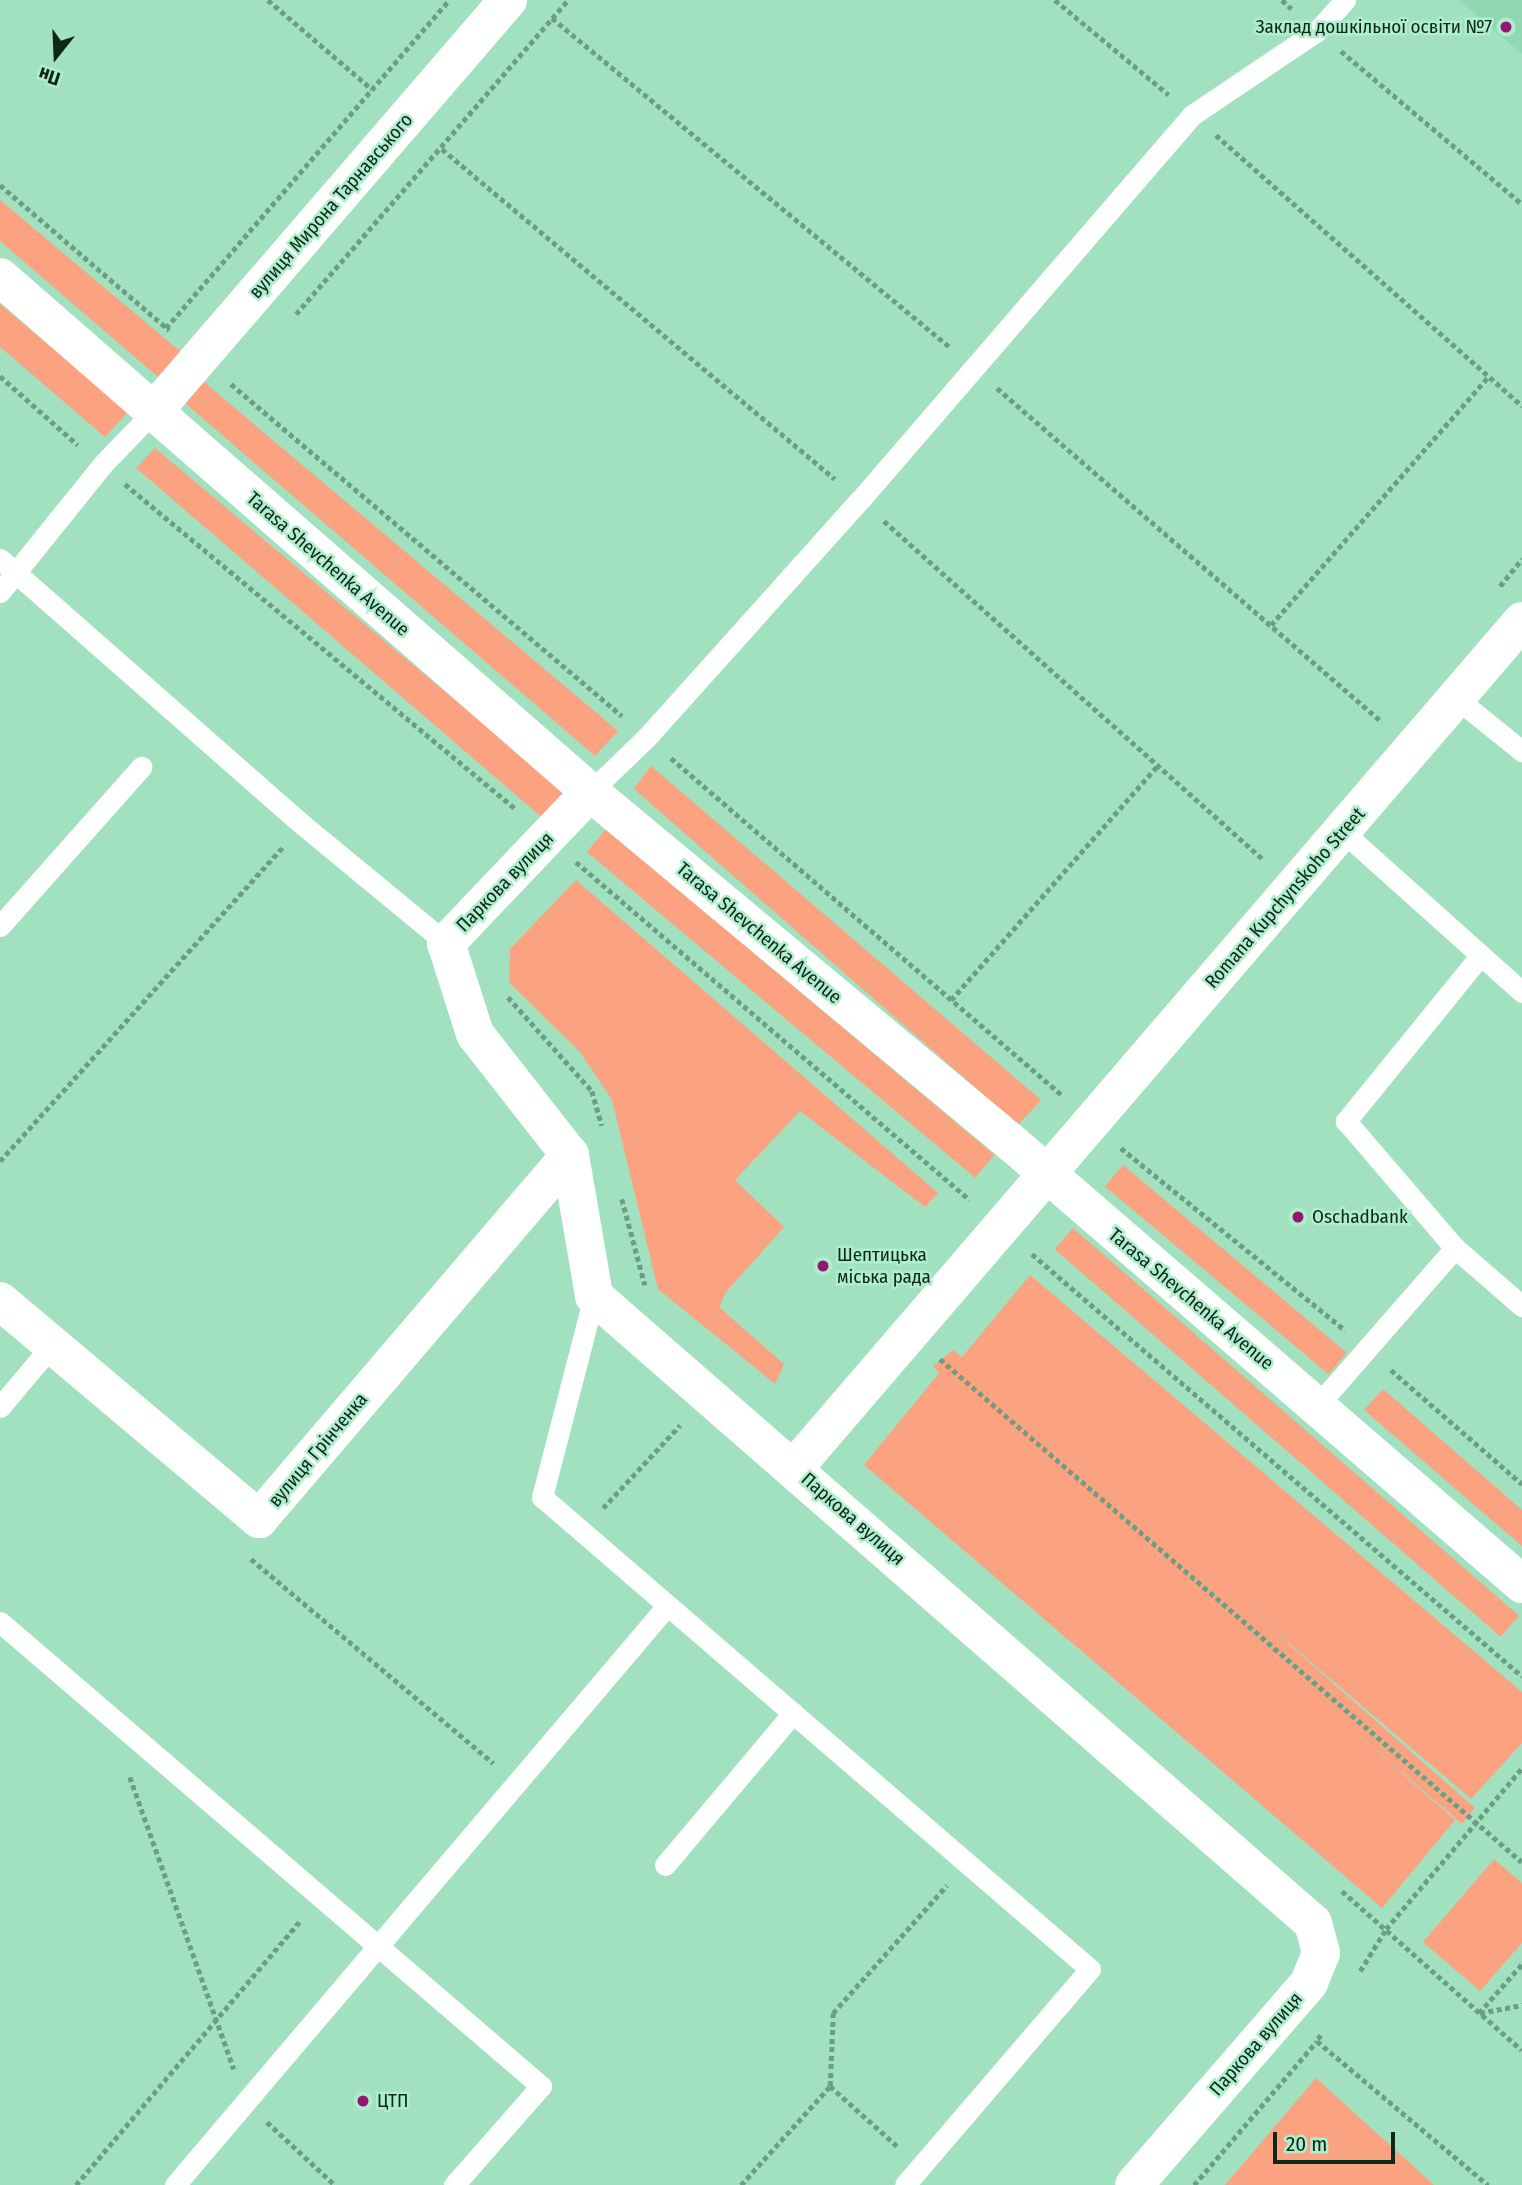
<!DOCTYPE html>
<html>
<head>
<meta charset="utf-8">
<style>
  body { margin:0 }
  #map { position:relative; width:1522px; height:2185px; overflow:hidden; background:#a2e1bf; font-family:"Fira Sans Condensed",sans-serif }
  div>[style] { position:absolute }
  .built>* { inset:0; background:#90d8b2 }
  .green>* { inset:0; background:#fba281; transform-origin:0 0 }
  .path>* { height:4.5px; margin-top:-2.25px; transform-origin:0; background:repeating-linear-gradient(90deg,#6d9e84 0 5px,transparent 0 8.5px) }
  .service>* { height:21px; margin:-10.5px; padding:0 10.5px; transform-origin:10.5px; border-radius:10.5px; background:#fff }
  .minor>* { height:38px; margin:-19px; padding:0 19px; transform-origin:19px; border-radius:19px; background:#fff }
  .dots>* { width:19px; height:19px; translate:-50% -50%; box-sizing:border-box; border:4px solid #afeecc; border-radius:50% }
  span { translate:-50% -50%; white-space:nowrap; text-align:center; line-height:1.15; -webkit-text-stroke:5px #afeecc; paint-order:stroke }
  .poi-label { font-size:19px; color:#0e271b }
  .right { translate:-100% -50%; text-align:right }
  .left { translate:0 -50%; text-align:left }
  .street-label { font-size:19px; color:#0e271b }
  .north { position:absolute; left:21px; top:21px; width:70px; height:70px; -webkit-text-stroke:5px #afeecc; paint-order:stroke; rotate:198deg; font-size:19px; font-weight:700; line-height:28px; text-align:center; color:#0e271b }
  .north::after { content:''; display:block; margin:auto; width:24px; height:32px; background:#0e271b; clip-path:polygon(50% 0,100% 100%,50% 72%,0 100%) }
  .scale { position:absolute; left:1273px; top:2132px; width:122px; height:32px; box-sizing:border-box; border:4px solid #0e271b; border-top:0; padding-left:9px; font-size:21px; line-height:24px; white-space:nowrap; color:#0e271b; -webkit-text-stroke:5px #afeecc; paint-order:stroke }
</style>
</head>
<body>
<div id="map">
  <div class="built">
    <i style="clip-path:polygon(1459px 0,1522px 0,1522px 54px)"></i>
  </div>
  <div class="green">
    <i style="clip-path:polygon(0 200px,181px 352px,158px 377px,0 241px)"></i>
    <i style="clip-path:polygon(0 304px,128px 412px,105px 437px,0 347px)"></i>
    <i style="clip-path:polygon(204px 382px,618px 731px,595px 756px,185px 403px)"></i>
    <i style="clip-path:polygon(155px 448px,569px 796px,546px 821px,136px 468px)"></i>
    <i style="clip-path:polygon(651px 766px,1041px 1100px,1018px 1125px,634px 789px)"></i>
    <i style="left:606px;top:829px;width:507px;height:30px;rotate:40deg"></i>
    <i style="clip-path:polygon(576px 880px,938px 1193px,925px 1207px,800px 1111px,735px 1180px,784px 1227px,726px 1292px,719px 1307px,784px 1364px,775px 1384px,658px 1289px,612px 1100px,580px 1052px,509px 982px,510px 949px)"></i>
    <i style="left:1123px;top:1165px;width:292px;height:28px;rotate:40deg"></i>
    <i style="left:1073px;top:1228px;width:591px;height:28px;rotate:41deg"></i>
    <i style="clip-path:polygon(1030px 1275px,1522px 1692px,1522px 1743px,1471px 1799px,1244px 1605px,1475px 1808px,1462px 1824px,1350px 1728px,1455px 1820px,1382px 1908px,864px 1465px,939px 1373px,933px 1366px,953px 1350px,962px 1357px)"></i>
    <i style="clip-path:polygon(1383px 1389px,1522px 1510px,1522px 1546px,1364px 1410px)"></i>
    <i style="clip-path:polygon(1494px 1859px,1522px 1883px,1522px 1943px,1480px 1991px,1423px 1942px)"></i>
    <i style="clip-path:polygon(1316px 2078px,1434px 2185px,1225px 2185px)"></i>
  </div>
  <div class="path">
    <i style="left:268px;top:0;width:137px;rotate:40.6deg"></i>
    <i style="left:1055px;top:0;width:148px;rotate:39.8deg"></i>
    <i style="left:1282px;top:0;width:13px;rotate:42deg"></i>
    <i style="left:552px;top:18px;width:518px;rotate:39.59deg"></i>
    <i style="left:1341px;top:51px;width:237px;rotate:40.2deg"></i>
    <i style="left:1216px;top:135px;width:409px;rotate:41.5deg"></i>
    <i style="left:442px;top:149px;width:513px;rotate:40.02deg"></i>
    <i style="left:0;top:185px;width:223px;rotate:40.6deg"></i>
    <i style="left:296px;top:314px;width:415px;rotate:-49.1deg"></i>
    <i style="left:166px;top:328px;width:433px;rotate:-49.2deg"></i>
    <i style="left:0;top:376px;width:104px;rotate:41.5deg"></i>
    <i style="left:231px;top:384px;width:513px;rotate:40.33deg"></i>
    <i style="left:997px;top:388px;width:510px;rotate:40.94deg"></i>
    <i style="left:125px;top:484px;width:510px;rotate:39.75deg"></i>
    <i style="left:884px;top:521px;width:509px;rotate:41.74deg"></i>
    <i style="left:1500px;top:586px;width:35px;rotate:-51deg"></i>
    <i style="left:1271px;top:625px;width:331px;rotate:-48.8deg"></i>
    <i style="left:671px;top:758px;width:516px;rotate:40.76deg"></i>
    <i style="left:576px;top:862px;width:519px;rotate:40.63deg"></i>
    <i style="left:508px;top:997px;width:126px;rotate:48.2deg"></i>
    <i style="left:592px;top:1091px;width:36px;rotate:74deg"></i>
    <i style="left:951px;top:1000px;width:313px;rotate:-48.6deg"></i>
    <i style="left:1121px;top:1148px;width:289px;rotate:39.1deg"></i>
    <i style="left:0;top:1161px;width:423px;rotate:-48deg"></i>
    <i style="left:622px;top:1199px;width:89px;rotate:75deg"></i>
    <i style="left:1032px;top:1254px;width:647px;rotate:40.74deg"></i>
    <i style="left:940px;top:1359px;width:769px;rotate:40.84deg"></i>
    <i style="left:1391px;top:1370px;width:174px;rotate:41deg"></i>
    <i style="left:603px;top:1508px;width:113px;rotate:-47.1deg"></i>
    <i style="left:251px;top:1559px;width:317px;rotate:40.1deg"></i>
    <i style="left:130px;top:1777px;width:310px;rotate:70.4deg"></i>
    <i style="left:1342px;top:1891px;width:240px;rotate:41.5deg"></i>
    <i style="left:1360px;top:1971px;width:49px;rotate:-58.2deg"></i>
    <i style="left:1386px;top:1929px;width:211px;rotate:-49.8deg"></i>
    <i style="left:1479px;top:2013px;width:65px;rotate:-48.7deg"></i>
    <i style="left:1480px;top:2013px;width:43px;rotate:-10.8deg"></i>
    <i style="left:1321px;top:2035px;width:7px;rotate:124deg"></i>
    <i style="left:1317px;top:2041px;width:224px;rotate:40.1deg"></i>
    <i style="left:830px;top:2086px;width:90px;rotate:41.8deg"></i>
    <i style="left:267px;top:2122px;width:93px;rotate:42.8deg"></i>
    <i style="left:76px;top:2185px;width:346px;rotate:-49.7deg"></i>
    <i style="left:741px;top:2185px;width:133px;rotate:-48deg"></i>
    <i style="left:830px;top:2086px;width:73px;rotate:-87.6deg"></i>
    <i style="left:833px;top:2013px;width:171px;rotate:-48.3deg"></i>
    <i style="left:1194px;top:2185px;width:189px;rotate:-49.5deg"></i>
  </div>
  <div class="service">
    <i style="left:0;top:559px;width:403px;rotate:41.3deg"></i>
    <i style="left:303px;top:825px;width:185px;rotate:39.5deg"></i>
    <i style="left:0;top:592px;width:163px;rotate:-51.2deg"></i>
    <i style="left:102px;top:465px;width:74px;rotate:-46.1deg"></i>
    <i style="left:1456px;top:698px;width:85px;rotate:38.8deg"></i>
    <i style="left:590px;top:792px;width:79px;rotate:-44deg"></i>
    <i style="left:647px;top:737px;width:319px;rotate:-48.1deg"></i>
    <i style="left:860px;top:500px;width:508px;rotate:-49.23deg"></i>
    <i style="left:1192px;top:115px;width:151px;rotate:-33.9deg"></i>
    <i style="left:1317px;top:31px;width:42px;rotate:-47.9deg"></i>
    <i style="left:1343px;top:832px;width:240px;rotate:41.8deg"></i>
    <i style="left:0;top:926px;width:213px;rotate:-48.4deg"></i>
    <i style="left:1480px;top:956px;width:213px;rotate:129.1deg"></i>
    <i style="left:1346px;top:1121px;width:167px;rotate:49.4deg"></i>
    <i style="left:1455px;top:1248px;width:89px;rotate:40.9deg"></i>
    <i style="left:594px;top:1296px;width:208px;rotate:104.5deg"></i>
    <i style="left:542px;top:1497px;width:723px;rotate:40.74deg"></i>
    <i style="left:1090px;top:1969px;width:284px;rotate:130.6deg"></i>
    <i style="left:1317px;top:1406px;width:210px;rotate:-48.9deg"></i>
    <i style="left:0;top:1407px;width:81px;rotate:-50deg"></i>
    <i style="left:0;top:1622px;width:713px;rotate:40.62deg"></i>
    <i style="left:541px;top:2086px;width:132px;rotate:131.3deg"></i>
    <i style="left:665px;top:1865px;width:199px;rotate:-49.9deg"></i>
    <i style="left:175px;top:2185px;width:758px;rotate:-49.65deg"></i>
  </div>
  <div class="minor">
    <i style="left:0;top:277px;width:783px;rotate:41.12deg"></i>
    <i style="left:590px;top:792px;width:550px;rotate:39.77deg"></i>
    <i style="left:1013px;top:1144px;width:673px;rotate:40.84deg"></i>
    <i style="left:153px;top:412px;width:544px;rotate:-49.25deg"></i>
    <i style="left:590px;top:792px;width:209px;rotate:133.6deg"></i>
    <i style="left:446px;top:943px;width:96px;rotate:72.3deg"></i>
    <i style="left:475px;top:1034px;width:154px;rotate:51.9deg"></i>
    <i style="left:570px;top:1155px;width:143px;rotate:80.3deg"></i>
    <i style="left:594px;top:1296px;width:954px;rotate:41.09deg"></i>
    <i style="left:1313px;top:1923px;width:31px;rotate:75deg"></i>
    <i style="left:1321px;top:1953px;width:32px;rotate:112deg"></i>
    <i style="left:1309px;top:1983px;width:267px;rotate:130.9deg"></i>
    <i style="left:0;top:1301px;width:339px;rotate:40.1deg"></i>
    <i style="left:259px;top:1519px;width:479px;rotate:-49.5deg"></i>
    <i style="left:795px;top:1467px;width:1115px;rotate:-49.33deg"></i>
  </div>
  <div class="dots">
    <i style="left:1506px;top:27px;background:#911773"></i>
    <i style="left:1298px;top:1217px;background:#911773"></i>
    <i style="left:823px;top:1266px;background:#911773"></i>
    <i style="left:363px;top:2101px;background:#911773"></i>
  </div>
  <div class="poi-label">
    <span class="right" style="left:1492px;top:27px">Заклад дошкільної освіти №7</span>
    <span class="left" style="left:1312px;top:1217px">Oschadbank</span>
    <span class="left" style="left:837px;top:1266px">Шептицька<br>міська рада</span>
    <span class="left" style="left:377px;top:2101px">ЦТП</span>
  </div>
  <div class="street-label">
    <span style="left:331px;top:206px;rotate:-49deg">вулиця Мирона Тарнавського</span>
    <span style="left:328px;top:564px;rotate:41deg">Tarasa Shevchenka Avenue</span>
    <span style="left:505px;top:882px;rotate:-46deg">Паркова вулиця</span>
    <span style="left:1285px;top:898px;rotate:-49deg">Romana Kupchynskoho Street</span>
    <span style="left:759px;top:933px;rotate:40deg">Tarasa Shevchenka Avenue</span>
    <span style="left:1191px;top:1299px;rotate:40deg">Tarasa Shevchenka Avenue</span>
    <span style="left:318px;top:1450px;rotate:-50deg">вулиця Грінченка</span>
    <span style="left:853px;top:1519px;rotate:41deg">Паркова вулиця</span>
    <span style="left:1256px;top:2044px;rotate:-49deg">Паркова вулиця</span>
  </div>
  <div class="north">Пн</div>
  <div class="scale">20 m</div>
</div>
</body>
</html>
